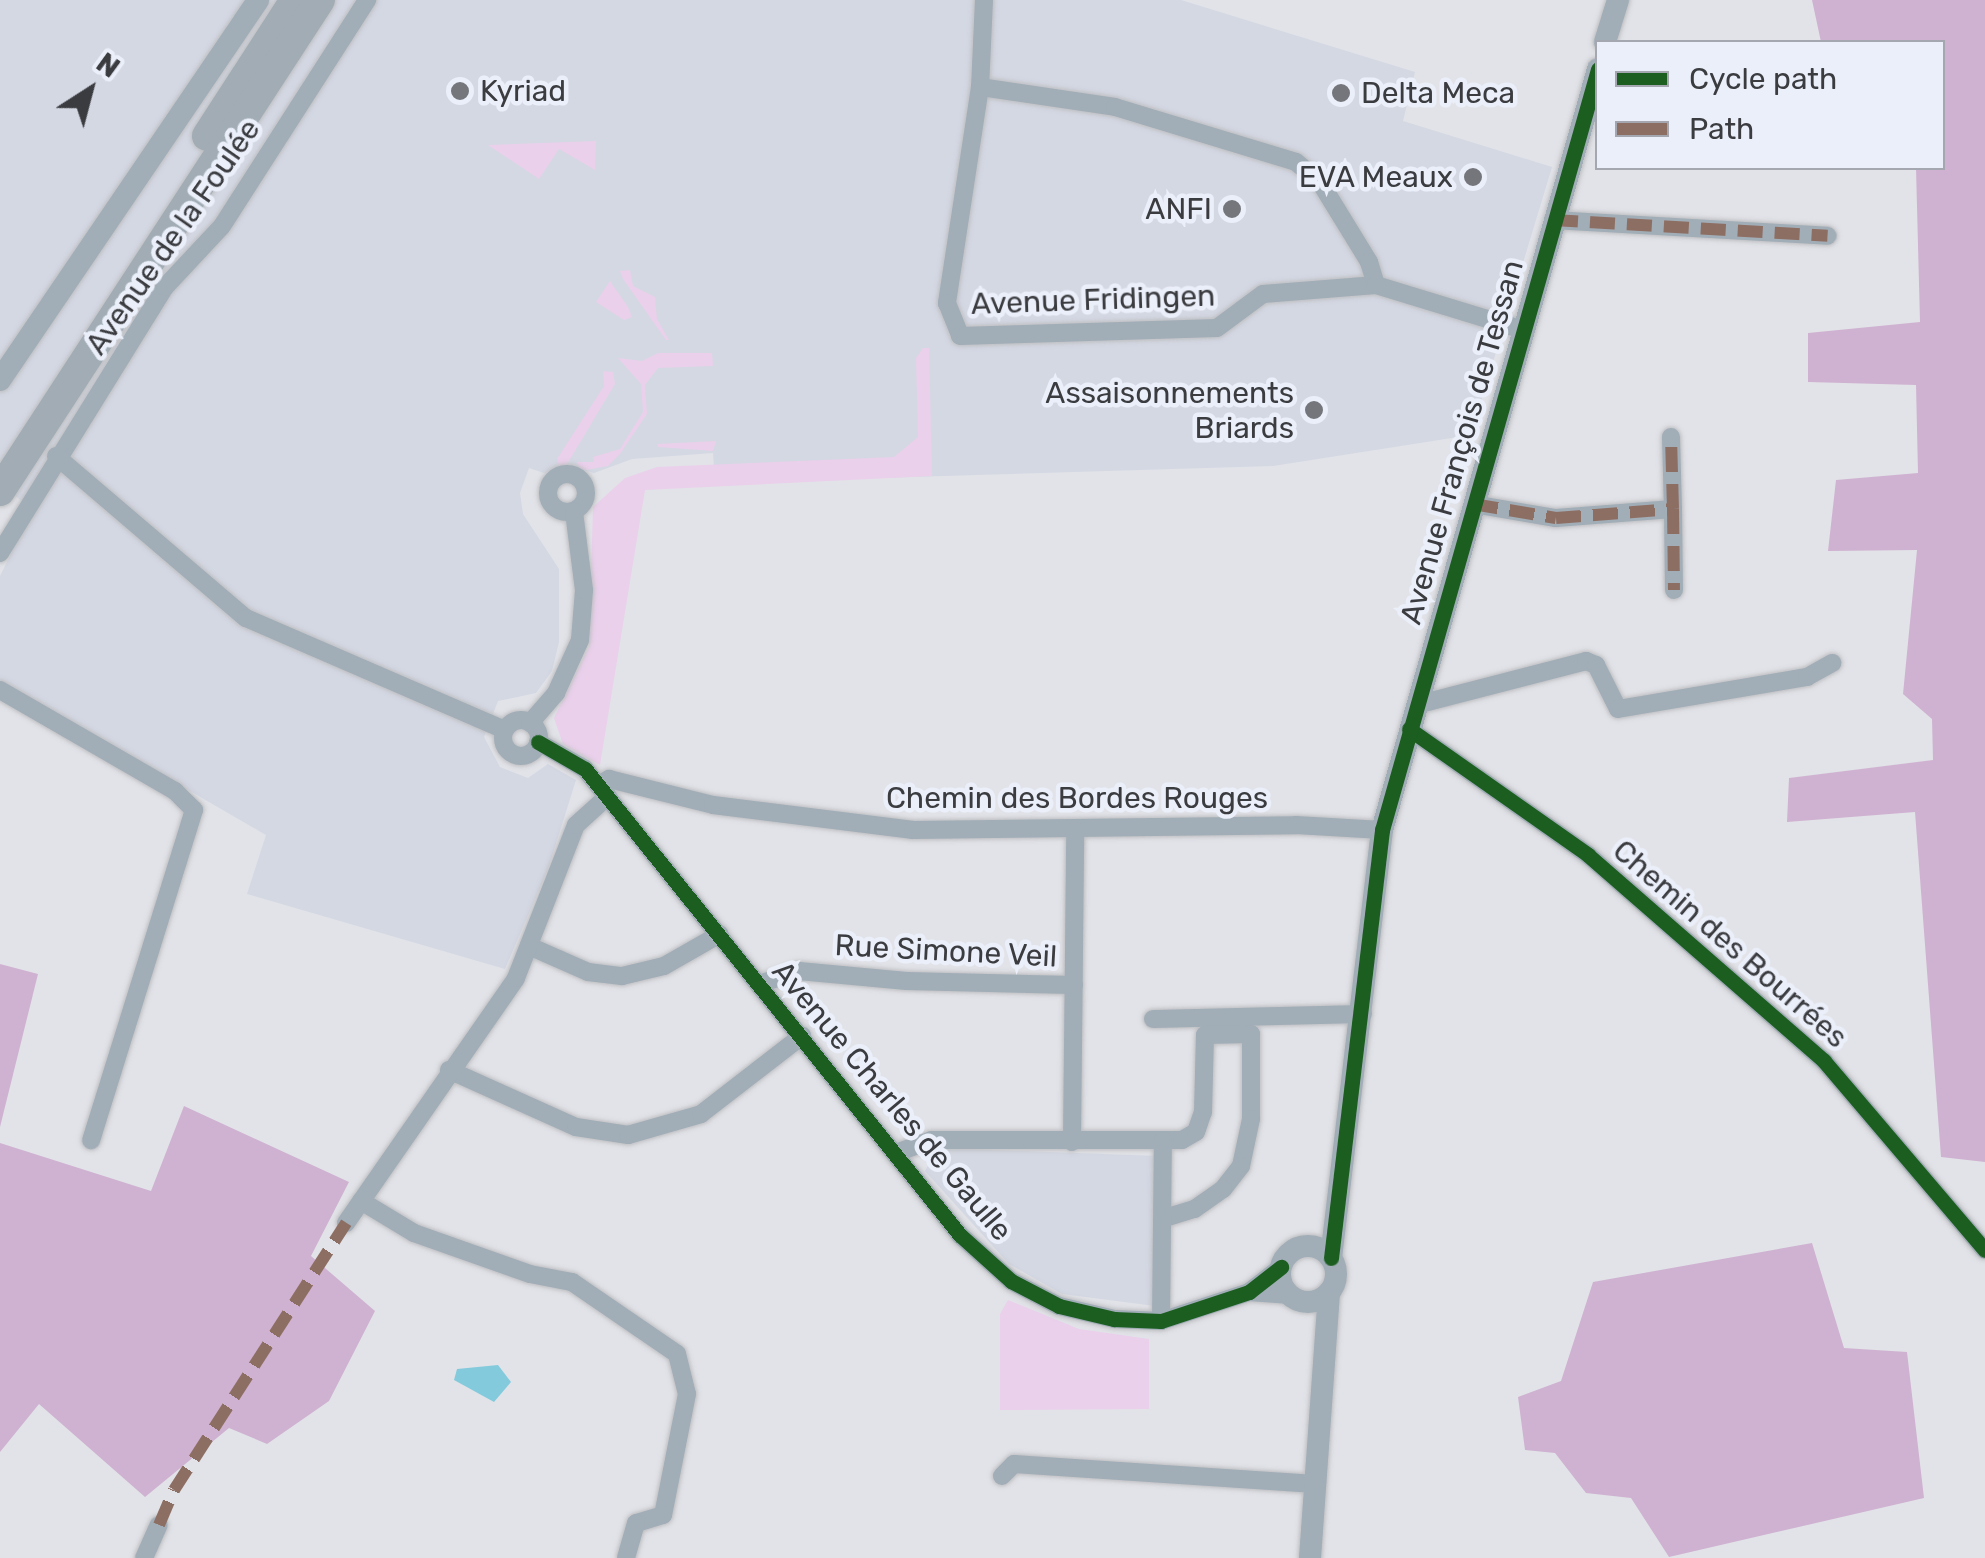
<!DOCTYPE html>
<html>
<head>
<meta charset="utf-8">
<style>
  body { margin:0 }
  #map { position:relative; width:1985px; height:1558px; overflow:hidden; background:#e2e3e8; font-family:Rubik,sans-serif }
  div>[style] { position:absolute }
  .built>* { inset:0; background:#d4d8e3 }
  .green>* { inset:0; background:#ead0eb }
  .forest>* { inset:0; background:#cfb2d1 }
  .water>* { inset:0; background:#83cbdc }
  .roads { filter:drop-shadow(0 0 2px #bebfc2) drop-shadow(0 0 2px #bebfc2) }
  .minor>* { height:18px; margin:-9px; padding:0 9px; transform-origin:9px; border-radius:9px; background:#a1adb7 }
  .minor>.ring { margin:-9px; padding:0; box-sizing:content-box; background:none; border:18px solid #a1adb7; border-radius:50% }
  .tertiary>* { height:22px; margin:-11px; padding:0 11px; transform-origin:11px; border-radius:11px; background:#a1adb7 }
  .tertiary>.ring { margin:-11px; padding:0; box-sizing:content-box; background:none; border:22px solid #a1adb7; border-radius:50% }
  .trunk>* { height:30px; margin:-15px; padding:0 15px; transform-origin:15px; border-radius:15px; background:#a1acb4 }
  .quiet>* { height:12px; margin-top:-6px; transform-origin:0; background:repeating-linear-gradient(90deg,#8d6e63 0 25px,transparent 0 37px) }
  .cycleway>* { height:15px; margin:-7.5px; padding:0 7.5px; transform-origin:7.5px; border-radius:7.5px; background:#1b5e20 }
  .dots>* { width:28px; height:28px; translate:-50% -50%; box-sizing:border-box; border:5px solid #ebeffa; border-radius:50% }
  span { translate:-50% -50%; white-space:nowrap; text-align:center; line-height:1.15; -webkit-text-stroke:9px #ebeffa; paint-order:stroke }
  .poi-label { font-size:30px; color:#3b3c40 }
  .left { translate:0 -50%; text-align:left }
  .right { translate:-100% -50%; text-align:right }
  .street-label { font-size:30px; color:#3b3c40 }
  .legend { position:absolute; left:1595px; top:40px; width:350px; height:130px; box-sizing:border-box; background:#ebeffa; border:2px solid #a5a7b0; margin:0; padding:12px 18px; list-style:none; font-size:30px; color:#3b3c40 }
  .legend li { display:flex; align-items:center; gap:20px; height:50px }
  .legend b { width:50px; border:2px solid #a5a7b0 }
  .north { position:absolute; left:40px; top:40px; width:100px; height:100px; -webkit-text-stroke:8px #ebeffa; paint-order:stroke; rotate:36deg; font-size:28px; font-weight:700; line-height:40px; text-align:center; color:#3b3c40 }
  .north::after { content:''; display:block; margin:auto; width:35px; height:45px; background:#3b3c40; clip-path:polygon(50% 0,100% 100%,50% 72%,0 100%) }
</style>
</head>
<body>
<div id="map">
  <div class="built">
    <i style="clip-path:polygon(0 0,1181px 0,1415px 72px,1403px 121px,1552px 167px,1471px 435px,1273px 466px,715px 483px,713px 453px,632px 459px,594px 473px,568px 466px,544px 473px,529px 468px,520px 493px,523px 514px,559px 569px,559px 642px,552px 671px,536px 693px,498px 701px,484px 737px,500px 767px,528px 778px,548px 764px,576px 780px,548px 869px,505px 969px,247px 894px,266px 835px,0 681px,0 576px,33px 509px,0 485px)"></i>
    <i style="clip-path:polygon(937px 1148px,1158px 1156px,1155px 1306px,1062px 1294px,1009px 1264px,925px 1171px)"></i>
  </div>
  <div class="green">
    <i style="clip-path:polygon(596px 141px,595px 170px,559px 149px,539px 179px,488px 145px)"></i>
    <i style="clip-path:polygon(630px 270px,633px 286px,655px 297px,657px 319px,669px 340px,712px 339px,666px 340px,623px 279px,620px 271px)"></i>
    <i style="clip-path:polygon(610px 281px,628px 307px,632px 317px,624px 320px,596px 302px)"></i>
    <i style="clip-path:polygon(923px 348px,929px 348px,932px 476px,645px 490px,600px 765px,563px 744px,554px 718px,589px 647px,593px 507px,625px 478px,657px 467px,894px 457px,918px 437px,916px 358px)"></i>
    <i style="clip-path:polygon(658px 353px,712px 353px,713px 366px,658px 368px,645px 385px,647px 414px,620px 454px,608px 466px,580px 471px,577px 462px,594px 462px,593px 457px,620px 449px,643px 412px,641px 384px,618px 358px,642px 361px)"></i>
    <i style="clip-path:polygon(603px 371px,613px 372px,615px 384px,566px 466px,559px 467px,557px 459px,604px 386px)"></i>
    <i style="clip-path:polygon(716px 441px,713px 451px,658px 447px,657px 444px)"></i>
    <i style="clip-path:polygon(1008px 1300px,1079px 1329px,1149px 1339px,1149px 1409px,1000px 1410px,1000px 1314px)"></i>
  </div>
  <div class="forest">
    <i style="clip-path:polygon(1812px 0,1985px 0,1985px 1162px,1941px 1157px,1915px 812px,1787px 822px,1789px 778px,1933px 760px,1932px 719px,1903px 694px,1917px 550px,1828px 551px,1836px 480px,1918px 473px,1916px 385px,1808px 382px,1808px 333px,1920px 322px,1916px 168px,1942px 168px,1942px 42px,1821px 42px)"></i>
    <i style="clip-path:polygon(0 964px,38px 974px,0 1127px)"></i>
    <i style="clip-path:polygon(184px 1106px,349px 1182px,311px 1256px,375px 1311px,329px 1401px,267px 1444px,229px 1428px,145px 1497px,39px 1404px,0 1452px,0 1143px,151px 1191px)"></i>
    <i style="clip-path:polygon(1812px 1243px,1844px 1348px,1907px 1352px,1924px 1498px,1669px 1557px,1631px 1498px,1586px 1493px,1555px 1453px,1525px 1450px,1518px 1397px,1561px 1381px,1593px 1282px)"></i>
  </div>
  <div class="water">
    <i style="clip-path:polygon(498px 1365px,511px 1382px,494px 1402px,454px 1380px,457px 1369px)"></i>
  </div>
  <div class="roads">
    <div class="minor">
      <i style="left:984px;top:0;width:87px;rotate:92.6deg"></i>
      <i style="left:980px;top:87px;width:219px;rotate:98.7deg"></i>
      <i style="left:947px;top:303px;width:35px;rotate:68deg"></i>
      <i style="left:960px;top:336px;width:257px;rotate:-1.8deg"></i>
      <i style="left:1217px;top:328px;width:57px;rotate:-36.5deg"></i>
      <i style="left:1263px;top:294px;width:113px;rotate:-4.6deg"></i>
      <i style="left:980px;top:87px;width:136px;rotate:8.4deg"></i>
      <i style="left:1115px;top:107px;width:189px;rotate:16.9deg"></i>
      <i style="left:1296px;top:162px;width:31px;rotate:40deg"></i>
      <i style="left:1320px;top:182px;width:94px;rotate:58.5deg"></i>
      <i style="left:1369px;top:262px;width:24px;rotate:73deg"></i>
      <i style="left:1376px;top:285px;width:154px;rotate:17deg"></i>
      <i style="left:1553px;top:220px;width:275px;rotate:3.3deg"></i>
      <i style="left:56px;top:456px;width:250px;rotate:40.5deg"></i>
      <i style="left:246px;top:618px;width:282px;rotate:23.4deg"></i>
      <i class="ring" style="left:548px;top:474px;width:20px;height:20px"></i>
      <i style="left:1473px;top:504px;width:84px;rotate:9.6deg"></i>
      <i style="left:1556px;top:518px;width:117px;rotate:-4.4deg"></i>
      <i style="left:1673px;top:509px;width:72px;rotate:-91.6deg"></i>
      <i style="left:1673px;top:509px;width:81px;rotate:89.3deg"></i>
      <i style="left:0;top:553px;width:313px;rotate:-58.2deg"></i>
      <i style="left:165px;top:287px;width:83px;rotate:-46.9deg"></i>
      <i style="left:222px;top:226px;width:269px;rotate:-57.3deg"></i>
      <i style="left:0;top:690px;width:202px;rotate:30deg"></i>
      <i style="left:175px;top:791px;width:27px;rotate:45deg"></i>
      <i style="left:194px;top:810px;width:346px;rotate:107.3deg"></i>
      <i style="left:1416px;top:705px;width:176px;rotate:-14.5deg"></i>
      <i style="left:1586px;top:661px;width:11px;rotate:22deg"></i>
      <i style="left:1596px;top:665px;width:49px;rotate:63.4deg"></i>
      <i style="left:1618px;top:709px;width:192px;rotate:-9.6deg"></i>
      <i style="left:1807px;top:677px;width:29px;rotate:-29deg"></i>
      <i class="ring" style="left:503px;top:720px;width:18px;height:18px"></i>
      <i style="left:530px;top:723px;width:40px;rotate:-49deg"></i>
      <i style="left:556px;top:693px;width:58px;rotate:-65.6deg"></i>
      <i style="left:580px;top:640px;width:50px;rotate:-85.4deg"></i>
      <i style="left:584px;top:590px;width:79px;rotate:-97.3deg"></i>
      <i style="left:1409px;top:729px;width:219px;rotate:35.1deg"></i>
      <i style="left:1588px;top:855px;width:313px;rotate:41.1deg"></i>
      <i style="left:1824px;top:1061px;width:248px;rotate:49.6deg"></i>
      <i style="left:538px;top:742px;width:54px;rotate:29.9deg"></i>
      <i style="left:585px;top:769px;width:598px;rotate:51.18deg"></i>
      <i style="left:960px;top:1235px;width:69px;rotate:42deg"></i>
      <i style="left:1011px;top:1281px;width:54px;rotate:27.5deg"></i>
      <i style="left:1059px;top:1306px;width:57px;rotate:13.3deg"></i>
      <i style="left:1114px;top:1319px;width:47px;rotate:2.4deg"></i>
      <i style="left:1161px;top:1321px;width:93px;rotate:-18.2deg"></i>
      <i style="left:1249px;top:1292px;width:41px;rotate:-38deg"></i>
      <i style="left:599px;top:785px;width:12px;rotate:-31deg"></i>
      <i style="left:609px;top:779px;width:107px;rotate:14deg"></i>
      <i style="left:713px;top:805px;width:202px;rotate:7.1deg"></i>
      <i style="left:913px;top:830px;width:383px;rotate:-0.7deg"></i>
      <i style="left:1296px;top:825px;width:86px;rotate:3.3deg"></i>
      <i style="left:529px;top:946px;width:64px;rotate:23.8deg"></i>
      <i style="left:588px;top:972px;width:34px;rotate:7deg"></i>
      <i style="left:622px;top:976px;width:43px;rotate:-13.4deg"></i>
      <i style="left:664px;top:966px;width:64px;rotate:-29.7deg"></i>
      <i style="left:759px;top:984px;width:42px;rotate:-18deg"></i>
      <i style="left:799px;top:971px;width:108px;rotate:5.3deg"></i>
      <i style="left:907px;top:981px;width:167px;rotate:1.4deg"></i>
      <i style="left:1153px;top:1019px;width:210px;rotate:-1.4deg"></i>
      <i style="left:449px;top:1070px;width:139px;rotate:24.2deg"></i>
      <i style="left:576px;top:1127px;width:53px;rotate:8.7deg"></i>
      <i style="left:628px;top:1135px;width:76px;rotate:-16deg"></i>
      <i style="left:701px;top:1114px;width:128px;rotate:-37.7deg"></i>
      <i style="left:1072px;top:1142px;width:311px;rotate:-89.4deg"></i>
      <i style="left:896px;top:1153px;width:37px;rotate:-20deg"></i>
      <i style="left:931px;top:1140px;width:251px"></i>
      <i style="left:1182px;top:1140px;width:16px;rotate:-30deg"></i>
      <i style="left:1196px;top:1132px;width:21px;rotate:-71deg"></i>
      <i style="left:1203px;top:1112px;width:77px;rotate:-88.5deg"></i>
      <i style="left:1205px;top:1035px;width:46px;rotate:-1.2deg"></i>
      <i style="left:1251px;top:1034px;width:85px;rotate:90deg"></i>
      <i style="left:1251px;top:1119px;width:48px;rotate:102deg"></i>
      <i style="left:1241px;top:1166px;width:29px;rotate:128deg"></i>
      <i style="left:1223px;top:1189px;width:35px;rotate:145deg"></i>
      <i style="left:1194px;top:1209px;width:31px;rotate:163deg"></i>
      <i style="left:361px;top:1201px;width:62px;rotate:31.1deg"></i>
      <i style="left:414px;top:1233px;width:123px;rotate:19.5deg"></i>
      <i style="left:530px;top:1274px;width:43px;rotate:10.8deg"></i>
      <i style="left:572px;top:1282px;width:127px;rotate:34.4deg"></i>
      <i style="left:677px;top:1354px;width:41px;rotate:76deg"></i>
      <i style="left:687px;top:1394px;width:123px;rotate:101.2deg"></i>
      <i style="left:663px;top:1515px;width:28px;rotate:163deg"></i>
      <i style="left:636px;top:1523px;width:36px;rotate:106deg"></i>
      <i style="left:346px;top:1223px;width:298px;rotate:-55.2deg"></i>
      <i style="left:516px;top:978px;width:164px;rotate:-68.6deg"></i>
      <i style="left:576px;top:825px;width:43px;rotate:-42.2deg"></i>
      <i style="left:1249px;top:1292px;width:42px;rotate:4.1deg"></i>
      <i style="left:1161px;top:1321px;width:180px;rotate:-89.4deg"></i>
      <i style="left:1002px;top:1476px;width:17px;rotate:-45deg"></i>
      <i style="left:1014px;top:1464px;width:302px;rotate:3.8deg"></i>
      <i style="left:144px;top:1558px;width:36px;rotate:-66deg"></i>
    </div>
    <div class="tertiary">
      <i style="left:1605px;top:42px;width:44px;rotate:-72.8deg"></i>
      <i style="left:0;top:380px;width:459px;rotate:-55.8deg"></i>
      <i class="ring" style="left:1280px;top:1246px;width:34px;height:34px"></i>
      <i style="left:1331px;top:1258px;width:431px;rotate:-83.2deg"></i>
      <i style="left:1382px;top:830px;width:791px;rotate:-74.15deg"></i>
      <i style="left:1310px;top:1558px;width:266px;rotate:-85.9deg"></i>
    </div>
    <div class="trunk">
      <i style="left:207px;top:136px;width:162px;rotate:-57.1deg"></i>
      <i style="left:0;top:491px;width:586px;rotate:-56.91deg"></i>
    </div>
  </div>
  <div class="quiet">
    <i style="left:1553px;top:220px;width:275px;rotate:3.3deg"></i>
    <i style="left:1473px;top:504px;width:84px;rotate:9.6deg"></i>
    <i style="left:1556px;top:518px;width:117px;rotate:-4.4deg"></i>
    <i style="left:1673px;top:509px;width:72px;rotate:-91.6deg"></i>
    <i style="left:1673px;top:509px;width:81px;rotate:89.3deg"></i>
    <i style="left:159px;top:1525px;width:38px;rotate:-67deg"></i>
    <i style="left:174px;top:1490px;width:318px;rotate:-57.2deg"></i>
  </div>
  <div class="cycleway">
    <i style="left:1409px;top:729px;width:219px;rotate:35.1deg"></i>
    <i style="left:1588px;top:855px;width:313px;rotate:41.1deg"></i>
    <i style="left:1824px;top:1061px;width:248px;rotate:49.6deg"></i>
    <i style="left:538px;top:742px;width:54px;rotate:29.9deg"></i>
    <i style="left:585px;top:769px;width:598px;rotate:51.18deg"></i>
    <i style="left:960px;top:1235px;width:69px;rotate:42deg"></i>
    <i style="left:1011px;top:1281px;width:54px;rotate:27.5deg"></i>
    <i style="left:1059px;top:1306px;width:57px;rotate:13.3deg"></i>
    <i style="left:1114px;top:1319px;width:47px;rotate:2.4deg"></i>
    <i style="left:1161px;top:1321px;width:93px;rotate:-18.2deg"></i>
    <i style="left:1249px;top:1292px;width:41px;rotate:-38deg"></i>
    <i style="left:1331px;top:1258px;width:431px;rotate:-83.2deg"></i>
    <i style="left:1382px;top:830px;width:791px;rotate:-74.15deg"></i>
  </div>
  <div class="dots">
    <i style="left:460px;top:91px;background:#75767b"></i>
    <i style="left:1341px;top:93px;background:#75767b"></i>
    <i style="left:1473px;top:177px;background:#75767b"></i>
    <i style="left:1232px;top:209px;background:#75767b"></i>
    <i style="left:1314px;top:410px;background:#75767b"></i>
  </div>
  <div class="poi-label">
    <span class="left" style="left:480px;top:91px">Kyriad</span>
    <span class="left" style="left:1361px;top:93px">Delta Meca</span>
    <span class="right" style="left:1453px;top:177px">EVA Meaux</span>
    <span class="right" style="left:1212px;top:209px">ANFI</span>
    <span class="right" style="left:1294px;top:410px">Assaisonnements<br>Briards</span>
  </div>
  <div class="street-label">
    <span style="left:173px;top:237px;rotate:-55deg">Avenue de la Foulée</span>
    <span style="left:1093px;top:300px;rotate:-2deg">Avenue Fridingen</span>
    <span style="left:1462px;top:442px;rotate:-74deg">Avenue François de Tessan</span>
    <span style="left:1077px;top:798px">Chemin des Bordes Rouges</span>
    <span style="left:1730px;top:944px;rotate:41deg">Chemin des Bourrées</span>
    <span style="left:946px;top:951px;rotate:3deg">Rue Simone Veil</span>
    <span style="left:892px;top:1101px;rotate:50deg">Avenue Charles de Gaulle</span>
  </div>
  <ul class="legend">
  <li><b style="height:12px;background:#1b5e20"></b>Cycle path</li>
  <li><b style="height:12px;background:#8d6e63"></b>Path</li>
  </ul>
  <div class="north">N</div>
</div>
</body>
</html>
